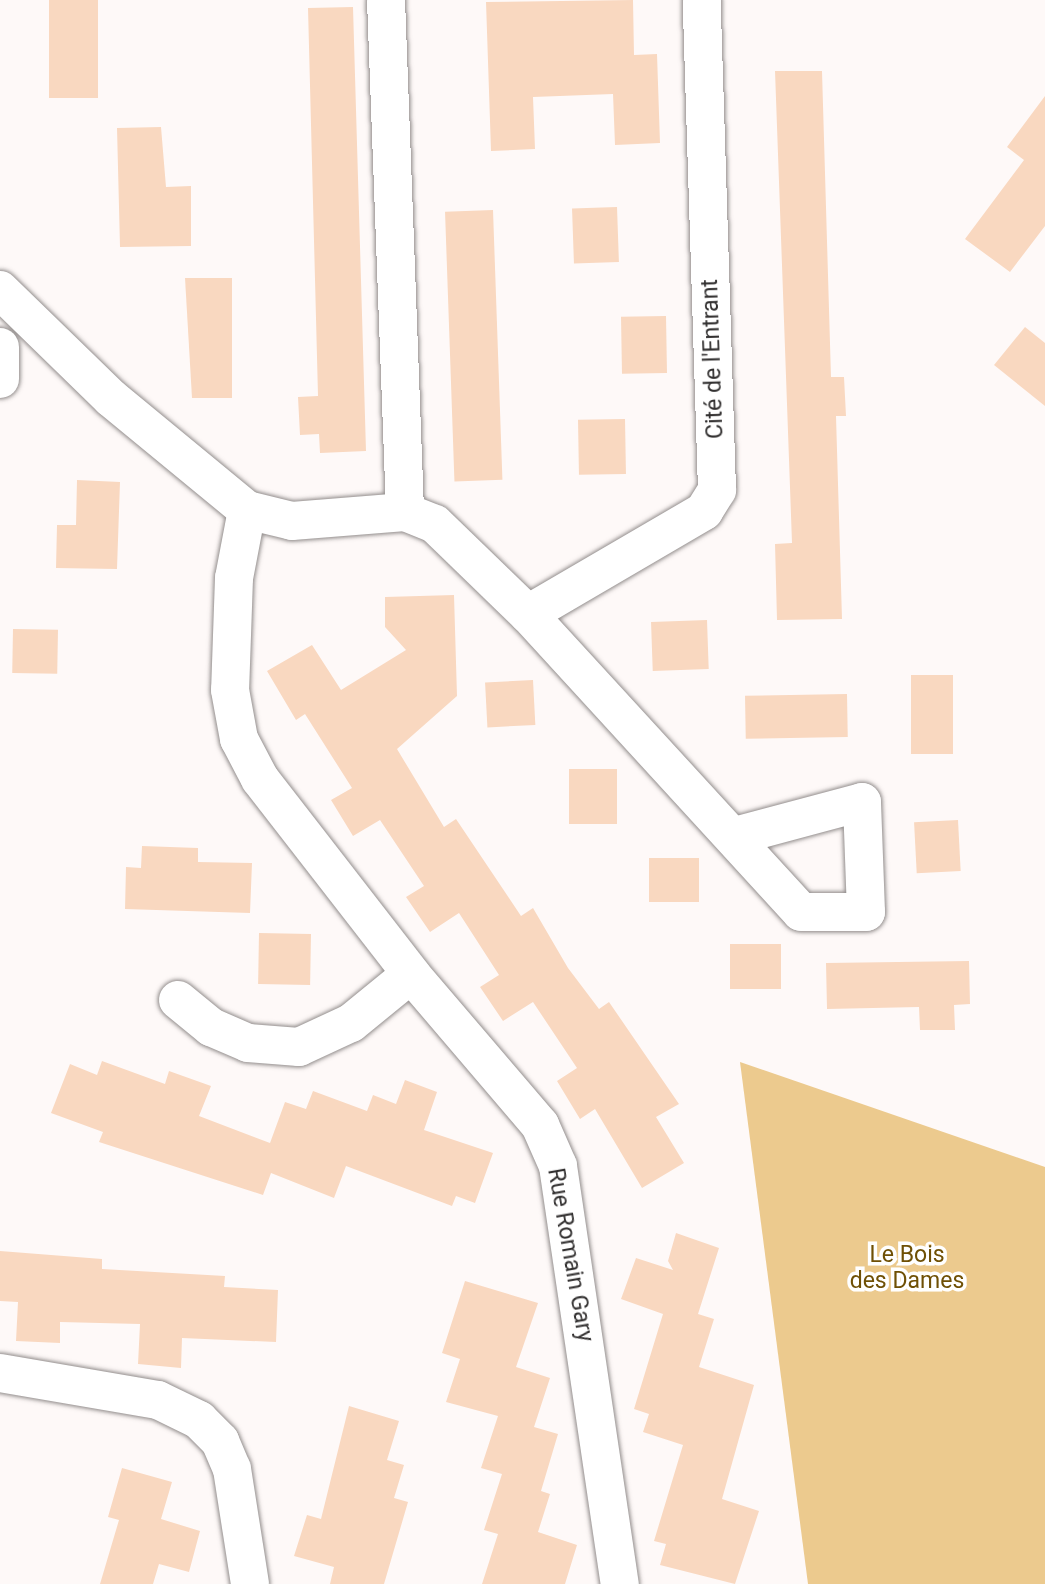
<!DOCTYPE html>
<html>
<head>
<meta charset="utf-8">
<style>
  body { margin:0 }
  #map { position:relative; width:1045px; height:1584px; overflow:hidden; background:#fef9f8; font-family:Roboto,sans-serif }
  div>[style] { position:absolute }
  .green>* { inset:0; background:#ecca8e }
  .building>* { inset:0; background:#f9d8c0; transform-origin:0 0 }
  .roads { filter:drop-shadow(0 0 2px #938e8d) drop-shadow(0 0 2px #938e8d) }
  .minor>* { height:38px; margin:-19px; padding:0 19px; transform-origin:19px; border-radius:19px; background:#fff }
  span { translate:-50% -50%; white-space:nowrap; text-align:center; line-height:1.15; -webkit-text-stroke:7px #fff; paint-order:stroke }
  .street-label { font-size:23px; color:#312f2f }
  .park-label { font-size:23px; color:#6f5005 }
</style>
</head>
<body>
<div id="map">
  <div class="green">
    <i style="clip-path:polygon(740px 1062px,1045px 1167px,1045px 1584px,808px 1584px)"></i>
  </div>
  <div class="building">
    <i style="left:49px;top:0;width:49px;height:98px"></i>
    <i style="clip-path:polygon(633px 0,634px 55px,657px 54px,660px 143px,615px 145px,613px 94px,533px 97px,535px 149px,491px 151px,486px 2px)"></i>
    <i style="clip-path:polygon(353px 7px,366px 451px,320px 453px,319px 434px,300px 435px,298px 397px,318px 396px,308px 8px)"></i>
    <i style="clip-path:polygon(775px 71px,822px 71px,831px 377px,844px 377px,846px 416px,836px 416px,842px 619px,777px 620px,775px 544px,792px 543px)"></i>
    <i style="clip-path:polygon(1045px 96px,1045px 226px,1010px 272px,965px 239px,1024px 160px,1007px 147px)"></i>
    <i style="clip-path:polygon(161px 127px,166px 187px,191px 186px,191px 246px,120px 247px,117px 128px)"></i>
    <i style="left:617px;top:207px;width:55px;height:45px;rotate:88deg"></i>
    <i style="left:493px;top:210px;width:270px;height:48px;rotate:88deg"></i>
    <i style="clip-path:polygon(185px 278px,232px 278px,232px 398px,192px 398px)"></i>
    <i style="left:666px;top:316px;width:57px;height:45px;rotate:89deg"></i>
    <i style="clip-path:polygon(1025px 327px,1045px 343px,1045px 406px,994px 365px)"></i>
    <i style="left:625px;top:419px;width:55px;height:47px;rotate:89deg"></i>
    <i style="clip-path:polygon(77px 480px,120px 482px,117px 569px,56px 568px,57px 525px,76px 525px)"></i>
    <i style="clip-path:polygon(454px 595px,457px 696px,397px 749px,444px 827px,456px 819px,521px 916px,533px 908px,568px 968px,599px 1009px,609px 1002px,679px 1104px,656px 1117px,684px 1163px,642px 1188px,595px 1109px,580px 1119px,557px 1081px,577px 1068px,533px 1002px,503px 1021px,480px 987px,499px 975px,459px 913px,430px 932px,406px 897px,424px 886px,380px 820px,353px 836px,331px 800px,352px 788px,305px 714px,296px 720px,267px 671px,312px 645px,341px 690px,406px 650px,385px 627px,385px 597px)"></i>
    <i style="left:707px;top:620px;width:49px;height:56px;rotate:88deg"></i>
    <i style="left:13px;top:629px;width:45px;height:44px;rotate:1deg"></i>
    <i style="left:911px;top:675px;width:42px;height:79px"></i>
    <i style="left:533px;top:680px;width:45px;height:48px;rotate:87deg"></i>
    <i style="left:847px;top:694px;width:43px;height:102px;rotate:89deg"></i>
    <i style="left:569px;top:769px;width:48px;height:55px"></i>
    <i style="left:958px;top:820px;width:51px;height:44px;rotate:87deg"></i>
    <i style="clip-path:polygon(142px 846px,198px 848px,198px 862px,252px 863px,250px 913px,125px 909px,126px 867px,141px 868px)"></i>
    <i style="left:699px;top:858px;width:44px;height:50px;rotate:90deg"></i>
    <i style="left:259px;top:933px;width:52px;height:51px;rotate:1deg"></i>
    <i style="left:781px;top:944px;width:45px;height:51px;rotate:90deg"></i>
    <i style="clip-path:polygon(969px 961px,970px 1004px,954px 1005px,955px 1030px,920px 1030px,919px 1007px,827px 1009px,826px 963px)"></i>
    <i style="clip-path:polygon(102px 1061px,165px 1084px,169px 1071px,211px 1086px,199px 1116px,270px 1143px,285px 1102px,306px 1109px,313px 1091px,367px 1111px,373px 1095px,396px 1104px,405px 1080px,437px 1092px,424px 1130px,493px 1153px,475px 1203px,456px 1196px,452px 1206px,346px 1166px,334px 1198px,271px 1173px,263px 1195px,99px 1142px,103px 1132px,51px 1113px,70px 1064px,97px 1075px)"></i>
    <i style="clip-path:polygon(676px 1233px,719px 1248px,698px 1314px,714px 1319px,699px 1367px,754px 1385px,722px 1499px,759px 1511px,735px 1584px,660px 1565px,666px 1544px,654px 1541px,683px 1445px,643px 1432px,649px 1414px,634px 1409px,663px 1314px,621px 1299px,636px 1258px,673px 1270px,668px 1261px)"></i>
    <i style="clip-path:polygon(0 1251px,102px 1259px,102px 1269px,225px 1276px,224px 1287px,278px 1290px,276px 1342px,182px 1338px,181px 1368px,138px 1364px,140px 1324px,60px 1322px,60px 1343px,16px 1341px,18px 1302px,0 1301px)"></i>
    <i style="clip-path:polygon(465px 1281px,538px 1303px,516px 1367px,550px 1378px,534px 1427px,558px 1434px,541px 1491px,550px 1494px,538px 1532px,577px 1545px,565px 1584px,482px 1584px,498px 1534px,484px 1530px,502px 1474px,481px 1468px,498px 1416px,446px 1402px,460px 1359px,442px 1353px)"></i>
    <i style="clip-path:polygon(349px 1406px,399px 1421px,387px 1460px,404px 1465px,394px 1498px,408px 1502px,384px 1584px,330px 1584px,334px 1567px,294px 1556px,307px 1515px,321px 1519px)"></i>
    <i style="clip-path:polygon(122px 1468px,172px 1482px,161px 1519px,200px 1531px,189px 1572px,159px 1564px,153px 1584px,100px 1584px,119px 1520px,108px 1517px)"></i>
  </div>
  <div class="roads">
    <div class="minor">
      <i style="left:386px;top:0;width:512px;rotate:87.87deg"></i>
      <i style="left:0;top:290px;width:155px;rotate:44.2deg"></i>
      <i style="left:111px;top:398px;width:176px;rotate:39.5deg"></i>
      <i style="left:247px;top:510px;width:46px;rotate:13.7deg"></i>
      <i style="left:292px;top:521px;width:113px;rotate:-4.6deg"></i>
      <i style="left:405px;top:512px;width:32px;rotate:22deg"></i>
      <i style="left:435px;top:524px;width:129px;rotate:44.1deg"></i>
      <i style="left:528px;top:614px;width:404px;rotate:47.5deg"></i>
      <i style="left:801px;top:912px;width:65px"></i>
      <i style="left:866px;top:912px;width:110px;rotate:-92.1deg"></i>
      <i style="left:862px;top:802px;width:131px;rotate:165deg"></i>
      <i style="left:0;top:347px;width:32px;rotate:90deg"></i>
      <i style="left:247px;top:510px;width:69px;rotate:100.8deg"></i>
      <i style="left:234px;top:578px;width:112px;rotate:92deg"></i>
      <i style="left:230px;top:690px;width:50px;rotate:79.6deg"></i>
      <i style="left:239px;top:739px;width:45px;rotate:62.3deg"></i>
      <i style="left:260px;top:779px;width:247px;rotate:52.2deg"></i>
      <i style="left:411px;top:974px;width:199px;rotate:49.5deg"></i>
      <i style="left:540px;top:1125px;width:45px;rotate:66.3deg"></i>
      <i style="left:558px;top:1166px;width:423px;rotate:81.6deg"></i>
      <i style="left:528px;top:614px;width:204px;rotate:-30.3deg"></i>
      <i style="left:704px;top:511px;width:25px;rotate:-58deg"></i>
      <i style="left:717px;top:490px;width:490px;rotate:-91.8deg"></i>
      <i style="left:178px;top:1000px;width:43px;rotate:39.3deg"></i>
      <i style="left:211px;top:1027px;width:40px;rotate:23.4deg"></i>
      <i style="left:248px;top:1043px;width:51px;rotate:4.5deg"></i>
      <i style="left:299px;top:1047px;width:57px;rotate:-24.8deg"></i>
      <i style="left:351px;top:1023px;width:77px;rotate:-39.2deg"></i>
      <i style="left:0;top:1373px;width:160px;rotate:9.7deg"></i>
      <i style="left:158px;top:1400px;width:46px;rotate:26deg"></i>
      <i style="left:199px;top:1420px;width:30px;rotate:45deg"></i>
      <i style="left:220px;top:1441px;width:30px;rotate:67deg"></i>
      <i style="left:232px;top:1469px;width:116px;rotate:81.1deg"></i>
    </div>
  </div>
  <div class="street-label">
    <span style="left:713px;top:359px;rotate:-92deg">Cité de l'Entrant</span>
    <span style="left:570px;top:1255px;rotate:80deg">Rue Romain Gary</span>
  </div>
  <div class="park-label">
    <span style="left:907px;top:1268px">Le Bois<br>des Dames</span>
  </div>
</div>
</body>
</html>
